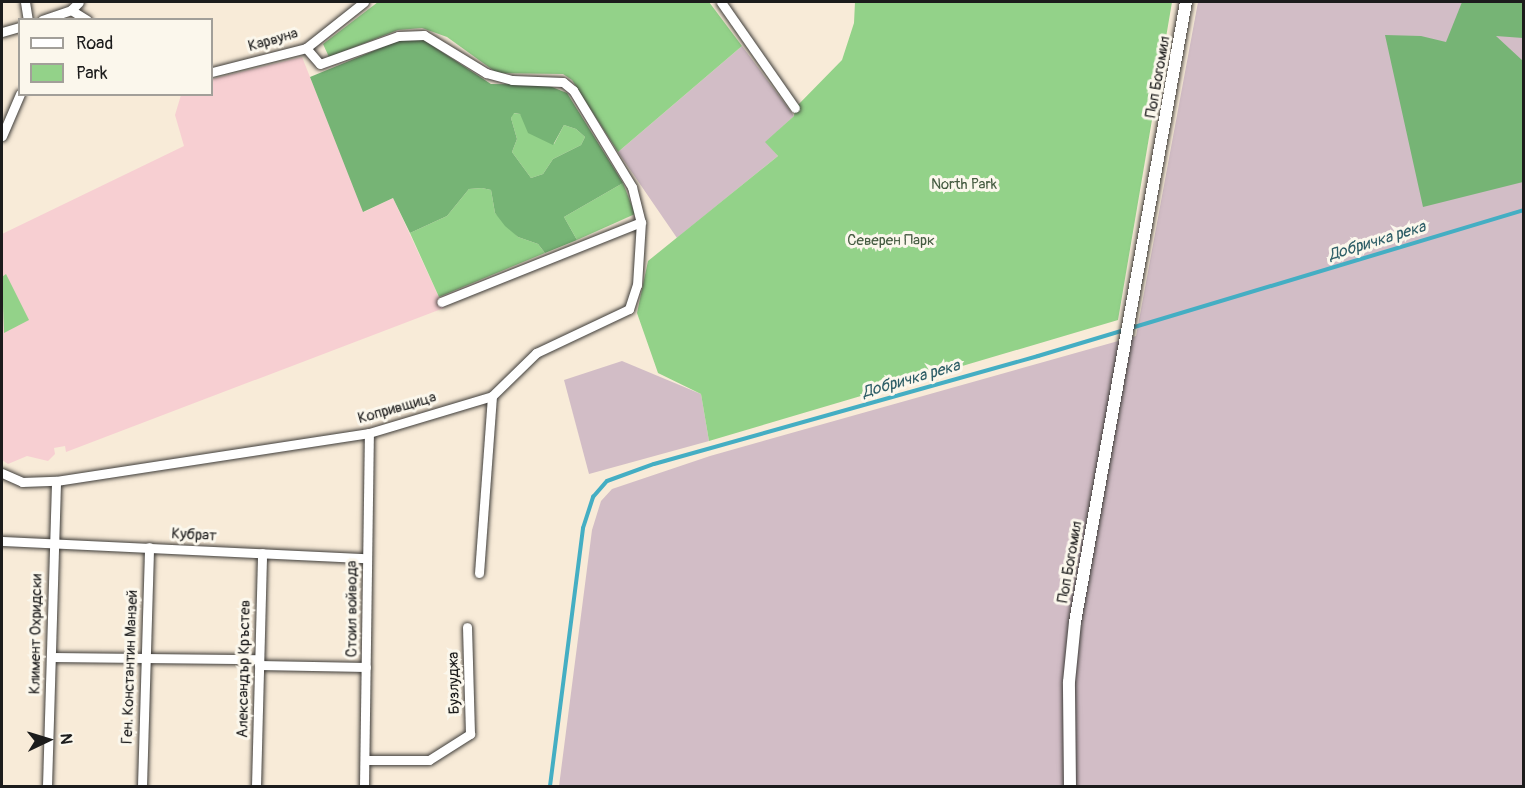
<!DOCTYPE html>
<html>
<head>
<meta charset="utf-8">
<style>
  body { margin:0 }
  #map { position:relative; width:1525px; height:788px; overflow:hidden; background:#f8ebd8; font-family:Pangolin,sans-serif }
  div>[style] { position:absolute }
  .built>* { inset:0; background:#f7cfd2 }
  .industrial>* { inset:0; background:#d2bdc6 }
  .green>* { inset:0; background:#93d289 }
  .forest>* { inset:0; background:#76b475 }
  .stream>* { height:4px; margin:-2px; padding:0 2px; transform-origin:2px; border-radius:2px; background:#44aec3 }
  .roads { filter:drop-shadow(0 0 2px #3d3b38) drop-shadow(0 0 2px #3d3b38) }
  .minor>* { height:9px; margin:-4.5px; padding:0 4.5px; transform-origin:4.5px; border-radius:4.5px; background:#fff }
  .tertiary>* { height:12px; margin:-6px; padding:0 6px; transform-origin:6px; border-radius:6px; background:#fff }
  span { translate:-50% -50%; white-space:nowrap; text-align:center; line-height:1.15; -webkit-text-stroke:6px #fbf7ec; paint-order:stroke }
  .street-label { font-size:15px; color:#1c1c1c }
  .park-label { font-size:15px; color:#465c42 }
  .water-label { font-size:16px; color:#2e5e67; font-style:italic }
  .frame { position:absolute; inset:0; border:3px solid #1c1c1c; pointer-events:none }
  .legend { position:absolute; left:18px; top:18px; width:195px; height:78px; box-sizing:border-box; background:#fbf7ec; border:2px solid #a29f99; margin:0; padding:8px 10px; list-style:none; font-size:18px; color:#1c1c1c }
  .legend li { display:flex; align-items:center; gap:12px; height:30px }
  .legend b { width:30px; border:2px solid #a29f99 }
  .north { position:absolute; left:18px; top:710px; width:60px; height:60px; -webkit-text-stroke:4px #fbf7ec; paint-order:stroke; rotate:86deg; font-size:16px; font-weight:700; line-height:24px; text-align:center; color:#1c1c1c }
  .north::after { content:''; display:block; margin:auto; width:21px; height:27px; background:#1c1c1c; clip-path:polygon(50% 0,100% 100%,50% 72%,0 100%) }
</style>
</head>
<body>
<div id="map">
  <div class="built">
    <i style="clip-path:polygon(302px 57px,364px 212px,393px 198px,444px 308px,66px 452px,65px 446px,54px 448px,55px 454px,48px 461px,27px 456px,8px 464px,2px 460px,2px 234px,184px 146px,175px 115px,181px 95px,212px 94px,212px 79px)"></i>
  </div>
  <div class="industrial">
    <i style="clip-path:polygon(1198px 2px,1523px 2px,1523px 786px,559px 786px,592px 530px,601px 501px,612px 489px,710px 456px,1136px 336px)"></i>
    <i style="clip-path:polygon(742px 46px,794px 116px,766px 142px,778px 156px,677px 238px,618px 152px)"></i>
    <i style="clip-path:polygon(622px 361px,701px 394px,709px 441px,589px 474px,564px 380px)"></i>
  </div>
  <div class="green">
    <i style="clip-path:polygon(378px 2px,709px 2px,742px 46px,618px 152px,572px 80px,563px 74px,497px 73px,447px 37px,422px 28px,398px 30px,329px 57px,323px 44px)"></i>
    <i style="clip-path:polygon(855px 2px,1172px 2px,1118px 320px,709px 441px,701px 394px,658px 373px,637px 313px,648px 261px,778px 156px,765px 142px,794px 116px,795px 108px,842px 60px,854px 23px)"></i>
    <i style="clip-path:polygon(513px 113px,520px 114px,554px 144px,564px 125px,576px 129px,585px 137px,581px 145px,553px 159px,543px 174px,531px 178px,512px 152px,517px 139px,511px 118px)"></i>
    <i style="clip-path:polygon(623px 183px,635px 214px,577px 240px,564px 217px)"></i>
    <i style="clip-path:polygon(482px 188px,491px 190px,495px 213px,518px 237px,538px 244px,545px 253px,439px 297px,410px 233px,447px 216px,469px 189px)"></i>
    <i style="clip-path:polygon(6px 274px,29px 320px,4px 333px,2px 277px)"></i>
  </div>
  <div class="forest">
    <i style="clip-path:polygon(1462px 2px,1523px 2px,1523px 38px,1496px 36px,1523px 61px,1523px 182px,1423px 207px,1385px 35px,1421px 36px,1446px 42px)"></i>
    <i style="clip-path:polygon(evenodd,405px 38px,422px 39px,491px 84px,547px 85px,567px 93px,623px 183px,564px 217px,577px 240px,545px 253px,538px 244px,518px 237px,505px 226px,495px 213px,491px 190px,482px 188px,469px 189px,447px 216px,410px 233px,393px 198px,363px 212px,310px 77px,405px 38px,514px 113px,520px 114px,528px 133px,553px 145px,564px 125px,576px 129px,585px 137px,581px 145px,553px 159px,543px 174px,531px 178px,512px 152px,517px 139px,511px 118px,514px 113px)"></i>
  </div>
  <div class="stream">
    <i style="left:550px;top:786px;width:260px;rotate:-82.7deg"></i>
    <i style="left:583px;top:528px;width:33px;rotate:-72deg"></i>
    <i style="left:593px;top:497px;width:21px;rotate:-49deg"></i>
    <i style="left:607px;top:481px;width:50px;rotate:-19.9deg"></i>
    <i style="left:654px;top:464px;width:399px;rotate:-15.7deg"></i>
    <i style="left:1038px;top:356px;width:507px;rotate:-16.72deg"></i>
  </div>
  <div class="roads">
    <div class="minor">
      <i style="left:25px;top:2px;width:18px;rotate:81deg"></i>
      <i style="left:721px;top:2px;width:129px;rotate:55.1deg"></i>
      <i style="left:71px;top:10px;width:19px;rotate:32deg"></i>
      <i style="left:42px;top:20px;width:31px;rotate:-19deg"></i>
      <i style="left:71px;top:10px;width:11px;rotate:-45deg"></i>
      <i style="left:2px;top:32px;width:19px;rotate:-16deg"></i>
      <i style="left:306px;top:48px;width:21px;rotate:49deg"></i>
      <i style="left:320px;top:64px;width:83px;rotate:-19.7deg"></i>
      <i style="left:398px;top:36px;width:26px;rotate:-2deg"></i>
      <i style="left:424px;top:35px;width:73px;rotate:31.5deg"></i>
      <i style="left:486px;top:73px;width:27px;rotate:15deg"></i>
      <i style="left:512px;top:80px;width:51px;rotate:2.2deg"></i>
      <i style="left:563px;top:82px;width:13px;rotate:39deg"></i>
      <i style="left:573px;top:90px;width:114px;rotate:58.7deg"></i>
      <i style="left:632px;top:187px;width:36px;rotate:76deg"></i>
      <i style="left:641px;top:222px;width:215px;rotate:158.2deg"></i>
      <i style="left:212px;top:72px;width:97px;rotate:-14.3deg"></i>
      <i style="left:306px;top:48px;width:74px;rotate:-38.4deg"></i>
      <i style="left:2px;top:136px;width:46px;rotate:-66.8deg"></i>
      <i style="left:2px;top:473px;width:22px;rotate:24deg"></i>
      <i style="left:22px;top:482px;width:34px;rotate:-2deg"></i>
      <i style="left:56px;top:481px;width:317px;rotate:-8.7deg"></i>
      <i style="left:369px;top:433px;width:128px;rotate:-16.7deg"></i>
      <i style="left:492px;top:396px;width:62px;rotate:-44.3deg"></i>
      <i style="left:536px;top:353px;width:103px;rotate:-25.3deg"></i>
      <i style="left:629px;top:309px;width:25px;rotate:-72deg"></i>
      <i style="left:637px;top:285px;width:63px;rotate:-86.4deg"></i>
      <i style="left:2px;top:541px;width:365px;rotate:2.7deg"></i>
      <i style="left:479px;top:573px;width:177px;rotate:-85.8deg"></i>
      <i style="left:51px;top:657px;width:208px;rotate:0.6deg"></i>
      <i style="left:259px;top:665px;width:107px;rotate:1.1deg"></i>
      <i style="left:365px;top:760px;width:64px"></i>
      <i style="left:429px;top:760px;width:49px;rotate:-32.4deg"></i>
      <i style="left:470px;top:734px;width:107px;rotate:-91.6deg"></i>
      <i style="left:47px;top:786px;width:305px;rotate:-88.3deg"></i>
      <i style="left:142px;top:786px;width:239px;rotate:-88.3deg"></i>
      <i style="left:256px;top:786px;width:233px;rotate:-88.5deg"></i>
      <i style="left:364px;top:786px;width:353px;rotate:-89.2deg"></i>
    </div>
    <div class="tertiary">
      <i style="left:1070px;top:786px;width:104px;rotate:-90.6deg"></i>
      <i style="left:1069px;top:682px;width:60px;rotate:-84.3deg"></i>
      <i style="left:1075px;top:622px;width:630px;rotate:-79.85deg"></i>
    </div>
  </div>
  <div class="street-label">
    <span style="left:273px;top:40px;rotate:-16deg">Карвуна</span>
    <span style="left:1158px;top:77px;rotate:-80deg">Поп Богомил</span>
    <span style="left:397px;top:408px;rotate:-16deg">Копривщица</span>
    <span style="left:194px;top:535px;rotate:3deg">Кубрат</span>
    <span style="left:1070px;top:562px;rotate:-80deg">Поп Богомил</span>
    <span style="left:352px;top:609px;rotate:-90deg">Стоил войвода</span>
    <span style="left:36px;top:634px;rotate:-89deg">Климент Охридски</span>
    <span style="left:130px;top:667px;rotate:-88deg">Ген. Константин Манзей</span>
    <span style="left:244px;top:669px;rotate:-89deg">Александър Кръстев</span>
    <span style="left:454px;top:683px;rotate:-91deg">Бузлуджа</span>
  </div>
  <div class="park-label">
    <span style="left:964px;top:185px">North Park</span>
    <span style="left:891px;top:241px">Северен Парк</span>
  </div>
  <div class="water-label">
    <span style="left:1377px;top:241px;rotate:-17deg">Добричка река</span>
    <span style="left:911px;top:379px;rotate:-16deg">Добричка река</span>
  </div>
  <div class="frame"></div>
  <ul class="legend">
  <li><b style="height:8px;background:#fff"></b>Road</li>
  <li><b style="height:16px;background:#93d289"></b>Park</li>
  </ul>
  <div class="north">N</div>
</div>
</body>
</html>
